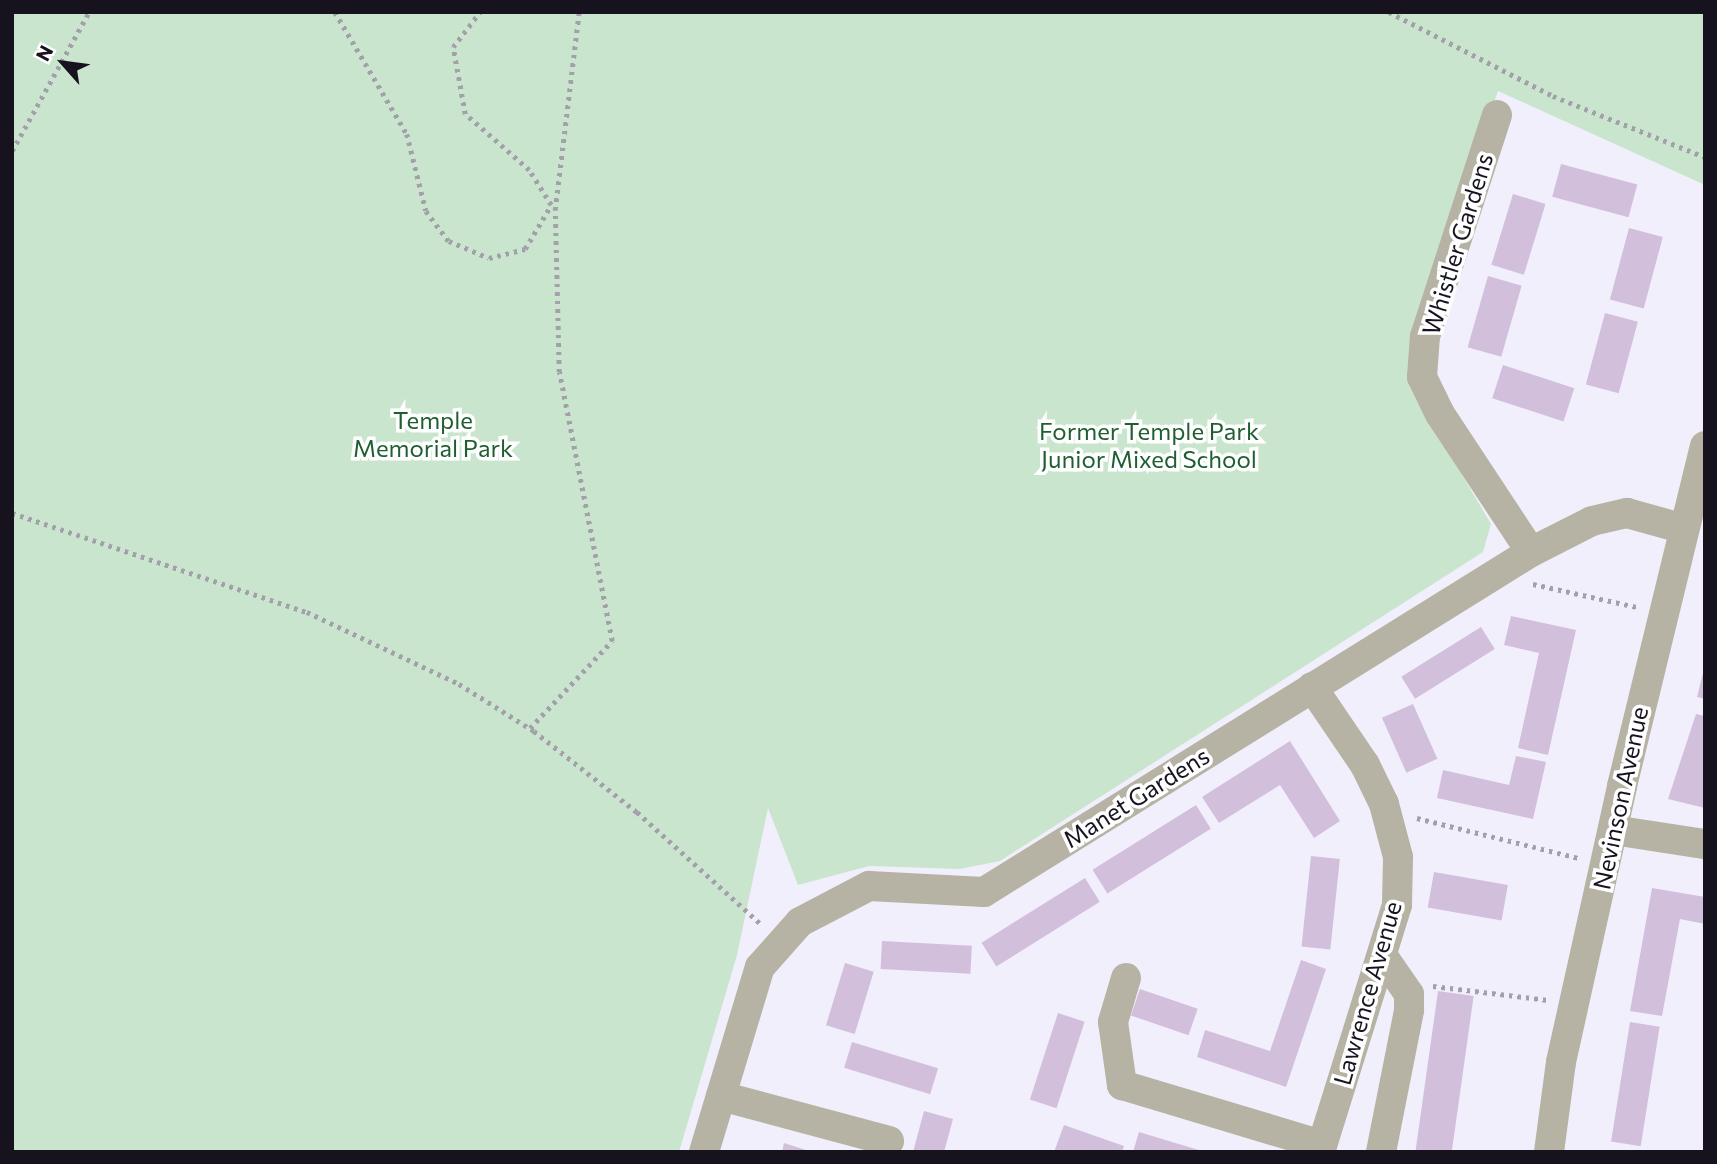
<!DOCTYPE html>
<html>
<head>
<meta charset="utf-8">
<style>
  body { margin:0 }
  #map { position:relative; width:1717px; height:1164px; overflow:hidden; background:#f2effc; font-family:Commissioner,sans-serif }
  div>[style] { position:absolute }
  .green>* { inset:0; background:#cae5ce }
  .building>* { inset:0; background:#d2bfdc; transform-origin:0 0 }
  .path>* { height:4.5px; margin-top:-2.25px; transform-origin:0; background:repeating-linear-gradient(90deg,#a3a0ac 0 3.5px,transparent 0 8.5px) }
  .minor>* { height:30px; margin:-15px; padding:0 15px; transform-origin:15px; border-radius:15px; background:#b6b3a5 }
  span { translate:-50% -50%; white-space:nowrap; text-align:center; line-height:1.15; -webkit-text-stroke:7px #fefefe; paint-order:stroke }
  .street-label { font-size:24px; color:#17131e }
  .park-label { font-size:24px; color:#1e5e30 }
  .frame { position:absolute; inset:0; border:14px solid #17131e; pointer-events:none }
  .north { position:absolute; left:28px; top:28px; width:70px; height:70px; -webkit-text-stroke:5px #fefefe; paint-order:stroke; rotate:298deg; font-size:19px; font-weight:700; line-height:28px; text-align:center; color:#17131e }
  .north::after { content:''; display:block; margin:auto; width:24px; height:32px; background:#17131e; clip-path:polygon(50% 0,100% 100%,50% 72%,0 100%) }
</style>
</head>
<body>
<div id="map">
  <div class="green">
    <i style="clip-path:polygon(12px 12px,1705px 12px,1705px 185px,1498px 91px,1415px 327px,1415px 395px,1491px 524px,1483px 552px,1000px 861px,960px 869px,869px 866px,798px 885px,768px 808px,737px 955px,679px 1152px,12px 1152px)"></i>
  </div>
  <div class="building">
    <i style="left:1561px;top:164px;width:79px;height:34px;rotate:15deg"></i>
    <i style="left:1513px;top:194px;width:34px;height:74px;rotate:17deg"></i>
    <i style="left:1629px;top:228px;width:35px;height:74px;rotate:15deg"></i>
    <i style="left:1488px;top:276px;width:35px;height:74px;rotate:16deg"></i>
    <i style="left:1605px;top:313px;width:34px;height:74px;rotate:15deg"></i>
    <i style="left:1503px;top:365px;width:75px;height:35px;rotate:18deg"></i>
    <i style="clip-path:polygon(1511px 616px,1576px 630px,1548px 755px,1518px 748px,1539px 653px,1504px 645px)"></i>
    <i style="left:1481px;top:627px;width:26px;height:94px;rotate:58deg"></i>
    <i style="clip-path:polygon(1704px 669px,1705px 669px,1705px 699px,1697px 697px)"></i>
    <i style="left:1413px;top:704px;width:60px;height:34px;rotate:66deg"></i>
    <i style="clip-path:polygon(1696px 714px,1705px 716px,1705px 808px,1668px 799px)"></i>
    <i style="clip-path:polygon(1290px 741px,1340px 821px,1314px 838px,1280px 785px,1219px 823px,1202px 797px)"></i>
    <i style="clip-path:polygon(1516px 756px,1546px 762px,1533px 819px,1437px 798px,1443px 770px,1509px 785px)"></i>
    <i style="left:1196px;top:805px;width:28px;height:122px;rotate:58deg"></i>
    <i style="left:1311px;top:856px;width:29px;height:91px;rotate:6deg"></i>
    <i style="left:1434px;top:872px;width:75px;height:36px;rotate:10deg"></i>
    <i style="left:1085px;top:878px;width:28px;height:122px;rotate:58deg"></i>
    <i style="clip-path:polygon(1652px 888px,1705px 897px,1705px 924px,1680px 919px,1662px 1016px,1630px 1011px)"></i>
    <i style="left:882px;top:941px;width:90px;height:28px;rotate:3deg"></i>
    <i style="clip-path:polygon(1301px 960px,1326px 969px,1286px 1087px,1197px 1057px,1205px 1030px,1270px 1051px)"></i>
    <i style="left:845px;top:963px;width:30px;height:65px;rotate:17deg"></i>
    <i style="left:1140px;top:989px;width:61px;height:28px;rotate:19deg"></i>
    <i style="left:1438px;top:991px;width:36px;height:163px;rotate:8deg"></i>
    <i style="left:1058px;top:1013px;width:28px;height:91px;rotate:18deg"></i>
    <i style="left:1630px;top:1022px;width:30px;height:121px;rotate:9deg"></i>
    <i style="left:852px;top:1042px;width:90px;height:27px;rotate:17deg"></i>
    <i style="clip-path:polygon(924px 1111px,953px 1119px,944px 1152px,913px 1152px)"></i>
    <i style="clip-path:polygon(1064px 1125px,1124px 1146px,1122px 1152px,1054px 1152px)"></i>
    <i style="clip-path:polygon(1139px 1132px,1202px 1151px,1202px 1152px,1133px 1152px)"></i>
    <i style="clip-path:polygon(784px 1143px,809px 1151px,808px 1152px,782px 1152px)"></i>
  </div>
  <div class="path">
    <i style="left:335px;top:12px;width:142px;rotate:59.5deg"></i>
    <i style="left:407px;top:134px;width:79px;rotate:76.1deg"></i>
    <i style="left:426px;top:211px;width:38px;rotate:53deg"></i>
    <i style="left:449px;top:241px;width:43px;rotate:23deg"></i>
    <i style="left:489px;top:258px;width:37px;rotate:-14deg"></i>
    <i style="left:525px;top:249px;width:51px;rotate:-59.4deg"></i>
    <i style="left:551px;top:205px;width:41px;rotate:-122.2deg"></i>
    <i style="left:529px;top:170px;width:85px;rotate:-138.8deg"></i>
    <i style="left:465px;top:114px;width:68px;rotate:-100.2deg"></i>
    <i style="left:453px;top:47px;width:44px;rotate:-52.4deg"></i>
    <i style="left:1389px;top:12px;width:184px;rotate:27.1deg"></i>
    <i style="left:1553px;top:96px;width:164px;rotate:21.9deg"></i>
    <i style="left:12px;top:151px;width:159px;rotate:-61deg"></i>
    <i style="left:12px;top:513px;width:311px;rotate:18.6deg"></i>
    <i style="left:307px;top:612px;width:168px;rotate:25.3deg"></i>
    <i style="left:459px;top:684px;width:89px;rotate:32.1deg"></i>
    <i style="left:534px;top:731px;width:131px;rotate:38.2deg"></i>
    <i style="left:637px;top:812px;width:169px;rotate:42.1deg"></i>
    <i style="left:1533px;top:584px;width:107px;rotate:12.5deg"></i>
    <i style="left:530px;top:728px;width:120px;rotate:-46.7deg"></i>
    <i style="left:612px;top:641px;width:274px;rotate:-101.1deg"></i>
    <i style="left:559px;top:372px;width:162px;rotate:-91.4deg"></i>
    <i style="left:555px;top:210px;width:199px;rotate:-83.1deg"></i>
    <i style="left:1417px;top:818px;width:167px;rotate:13.9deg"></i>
    <i style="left:1433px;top:986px;width:116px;rotate:6.9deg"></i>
  </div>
  <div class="minor">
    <i style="left:1497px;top:115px;width:232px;rotate:108deg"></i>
    <i style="left:1425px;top:336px;width:41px;rotate:94.2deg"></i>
    <i style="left:1422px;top:377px;width:41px;rotate:64.1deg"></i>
    <i style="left:1440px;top:414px;width:165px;rotate:56.6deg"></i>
    <i style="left:1312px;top:687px;width:94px;rotate:55.8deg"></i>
    <i style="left:1365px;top:765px;width:43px;rotate:64deg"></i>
    <i style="left:1384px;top:804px;width:55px;rotate:75.2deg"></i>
    <i style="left:1398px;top:857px;width:48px;rotate:91.2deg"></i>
    <i style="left:1397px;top:905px;width:259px;rotate:107.3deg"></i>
    <i style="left:1613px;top:830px;width:93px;rotate:8.7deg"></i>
    <i style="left:1126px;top:978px;width:46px;rotate:106.5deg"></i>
    <i style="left:1113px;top:1022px;width:64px;rotate:81.9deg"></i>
    <i style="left:1122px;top:1085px;width:209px;rotate:16.7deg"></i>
    <i style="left:721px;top:1096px;width:174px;rotate:15deg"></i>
    <i style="left:704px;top:1152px;width:193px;rotate:-73.2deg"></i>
    <i style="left:760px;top:967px;width:60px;rotate:-48.4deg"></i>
    <i style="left:800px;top:922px;width:78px;rotate:-27.6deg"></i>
    <i style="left:869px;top:886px;width:115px;rotate:3deg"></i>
    <i style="left:984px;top:892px;width:644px;rotate:-31.86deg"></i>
    <i style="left:1531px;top:552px;width:68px;rotate:-26.9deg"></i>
    <i style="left:1592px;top:521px;width:36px;rotate:-13deg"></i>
    <i style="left:1627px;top:513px;width:56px;rotate:15.5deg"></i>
    <i style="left:1381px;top:1152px;width:145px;rotate:-78.8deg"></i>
    <i style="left:1409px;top:1010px;width:16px;rotate:-90deg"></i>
    <i style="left:1409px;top:994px;width:47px;rotate:-124.7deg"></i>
    <i style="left:1549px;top:1152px;width:91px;rotate:-82.4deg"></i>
    <i style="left:1561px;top:1062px;width:283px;rotate:-77.5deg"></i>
    <i style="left:1622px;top:786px;width:350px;rotate:-76.3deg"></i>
  </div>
  <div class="street-label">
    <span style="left:1457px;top:244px;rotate:-73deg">Whistler Gardens</span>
    <span style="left:1136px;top:797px;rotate:-32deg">Manet Gardens</span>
    <span style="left:1620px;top:798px;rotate:-78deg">Nevinson Avenue</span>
    <span style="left:1367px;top:993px;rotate:-74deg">Lawrence Avenue</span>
  </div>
  <div class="park-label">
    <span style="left:433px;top:434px">Temple<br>Memorial Park</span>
    <span style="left:1149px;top:445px">Former Temple Park<br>Junior Mixed School</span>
  </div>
  <div class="frame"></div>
  <div class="north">N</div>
</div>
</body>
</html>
